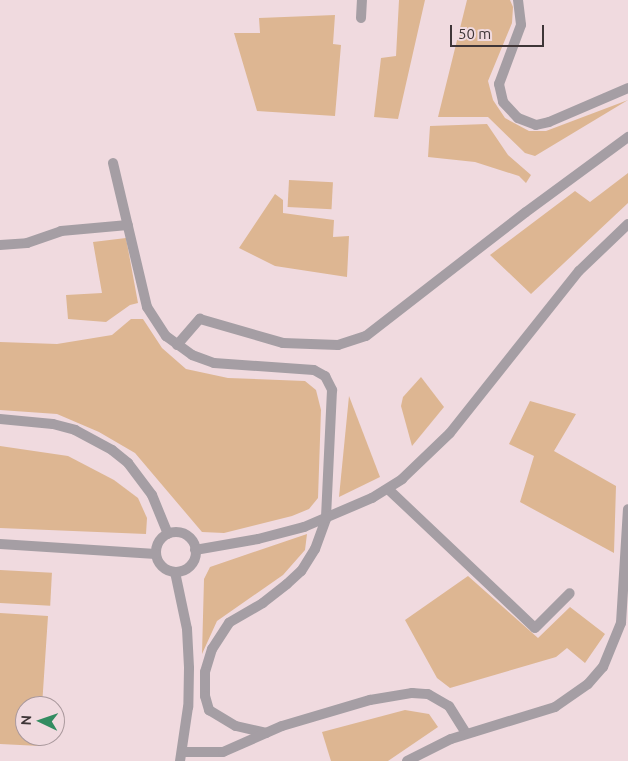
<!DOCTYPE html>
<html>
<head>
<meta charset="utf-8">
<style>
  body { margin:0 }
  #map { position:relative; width:628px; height:761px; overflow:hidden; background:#f0dadf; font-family:Ubuntu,sans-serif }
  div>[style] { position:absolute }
  .green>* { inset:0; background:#ddb692; transform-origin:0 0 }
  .minor>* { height:10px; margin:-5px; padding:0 5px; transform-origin:5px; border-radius:5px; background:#a59ea4 }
  .minor>.ring { margin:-5px; padding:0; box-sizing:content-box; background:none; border:10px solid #a59ea4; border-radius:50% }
  span { translate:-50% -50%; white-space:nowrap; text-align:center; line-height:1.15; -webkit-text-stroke:5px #f0dadf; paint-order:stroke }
  .north { position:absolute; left:15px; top:696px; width:50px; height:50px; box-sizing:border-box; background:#f0dadf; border:1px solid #a9989c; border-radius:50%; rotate:273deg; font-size:14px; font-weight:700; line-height:20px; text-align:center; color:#3e3537 }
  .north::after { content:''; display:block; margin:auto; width:18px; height:22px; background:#338c61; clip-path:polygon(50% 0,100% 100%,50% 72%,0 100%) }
  .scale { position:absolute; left:450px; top:25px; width:94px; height:22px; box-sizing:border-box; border:2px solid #3e3537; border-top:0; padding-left:6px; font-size:15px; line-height:18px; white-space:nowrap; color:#3e3537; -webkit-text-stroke:4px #f0dadf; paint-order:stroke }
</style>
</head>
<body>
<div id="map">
  <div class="green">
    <i style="clip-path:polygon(399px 0,425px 0,398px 119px,374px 117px,381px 58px,396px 56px)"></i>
    <i style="clip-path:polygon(467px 0,510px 0,513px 7px,512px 23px,488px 81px,493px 100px,505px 118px,529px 131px,546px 131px,628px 100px,535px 156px,525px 153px,488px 117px,438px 117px)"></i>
    <i style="clip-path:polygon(335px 15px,333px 44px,341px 45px,335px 116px,257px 111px,234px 33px,260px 33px,259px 18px)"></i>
    <i style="clip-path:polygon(487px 124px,508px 155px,531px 175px,526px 183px,519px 176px,475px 162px,428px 157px,430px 126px)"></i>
    <i style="clip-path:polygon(628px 173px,628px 203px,531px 294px,490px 255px,575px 191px,590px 202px)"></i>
    <i style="left:289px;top:180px;width:44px;height:27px;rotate:3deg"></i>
    <i style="clip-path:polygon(275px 194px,283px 200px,283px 213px,334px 220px,333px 237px,349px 236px,347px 277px,275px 266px,239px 248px)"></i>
    <i style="clip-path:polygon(126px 238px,138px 303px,130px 305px,106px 322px,68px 319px,66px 295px,102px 293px,93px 242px)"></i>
    <i style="clip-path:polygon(131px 319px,143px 319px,162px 348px,186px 369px,228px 378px,305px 381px,316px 390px,321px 410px,318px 498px,309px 509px,292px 516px,224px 533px,202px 532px,135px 453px,99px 432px,57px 414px,0 410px,0 342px,57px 344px,112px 335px)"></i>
    <i style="clip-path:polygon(421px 377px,444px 407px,412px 446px,401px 406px,403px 397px)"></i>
    <i style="clip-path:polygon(349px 396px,380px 477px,339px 497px)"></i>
    <i style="clip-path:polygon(530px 401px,576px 414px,554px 451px,616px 486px,614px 553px,520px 502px,534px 456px,509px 444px)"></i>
    <i style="clip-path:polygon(0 446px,68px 456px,114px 480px,138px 498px,147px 518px,146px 534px,0 528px)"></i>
    <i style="clip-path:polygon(307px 534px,305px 550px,283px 575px,217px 621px,202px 654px,204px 579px,210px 567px)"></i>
    <i style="left:0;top:570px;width:52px;height:33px;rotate:3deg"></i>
    <i style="clip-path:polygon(468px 576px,538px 638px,570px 607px,605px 634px,585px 663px,567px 648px,556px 657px,450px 688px,437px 678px,405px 620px)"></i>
    <i style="clip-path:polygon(0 613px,48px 616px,42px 706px,25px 706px,25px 736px,40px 736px,40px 746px,0 744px)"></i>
    <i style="clip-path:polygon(405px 710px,429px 714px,438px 727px,388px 761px,331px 761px,322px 732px)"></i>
  </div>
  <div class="minor">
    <i style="left:518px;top:0;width:25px;rotate:83deg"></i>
    <i style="left:521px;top:25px;width:63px;rotate:110.4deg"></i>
    <i style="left:499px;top:84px;width:18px;rotate:77deg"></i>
    <i style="left:503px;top:102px;width:22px;rotate:47deg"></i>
    <i style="left:518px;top:118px;width:19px;rotate:21deg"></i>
    <i style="left:536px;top:125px;width:13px;rotate:-13deg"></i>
    <i style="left:549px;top:122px;width:86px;rotate:-23.3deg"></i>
    <i style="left:361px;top:18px;width:18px;rotate:-87deg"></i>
    <i style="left:113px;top:163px;width:148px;rotate:76.7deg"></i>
    <i style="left:147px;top:307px;width:35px;rotate:57deg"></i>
    <i style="left:166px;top:336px;width:32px;rotate:36deg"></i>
    <i style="left:192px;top:355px;width:23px;rotate:20deg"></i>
    <i style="left:214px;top:363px;width:100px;rotate:4deg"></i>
    <i style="left:314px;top:370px;width:13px;rotate:29deg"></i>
    <i style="left:325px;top:376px;width:16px;rotate:63deg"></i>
    <i style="left:332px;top:390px;width:129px;rotate:92.7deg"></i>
    <i style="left:326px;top:519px;width:32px;rotate:110deg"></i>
    <i style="left:315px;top:549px;width:26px;rotate:122deg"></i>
    <i style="left:301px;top:571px;width:19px;rotate:137deg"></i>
    <i style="left:287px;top:584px;width:31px;rotate:142deg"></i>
    <i style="left:263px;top:603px;width:39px;rotate:150deg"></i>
    <i style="left:229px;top:623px;width:31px;rotate:123deg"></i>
    <i style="left:212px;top:649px;width:24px;rotate:107deg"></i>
    <i style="left:205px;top:672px;width:24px;rotate:90deg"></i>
    <i style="left:205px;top:696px;width:15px;rotate:74deg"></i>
    <i style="left:209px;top:710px;width:31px;rotate:31deg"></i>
    <i style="left:236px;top:726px;width:31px;rotate:13deg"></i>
    <i style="left:0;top:245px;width:27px;rotate:-4deg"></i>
    <i style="left:27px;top:243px;width:36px;rotate:-19deg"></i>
    <i style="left:61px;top:231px;width:67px;rotate:-5.1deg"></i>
    <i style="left:177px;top:345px;width:35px;rotate:-49deg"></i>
    <i style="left:200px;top:319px;width:86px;rotate:16.1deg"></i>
    <i style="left:283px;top:343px;width:55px;rotate:2.1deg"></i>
    <i style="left:338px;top:345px;width:29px;rotate:-18deg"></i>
    <i style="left:366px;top:336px;width:202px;rotate:-37.8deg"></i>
    <i style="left:526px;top:212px;width:127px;rotate:-36.3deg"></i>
    <i style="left:0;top:419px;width:53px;rotate:5.4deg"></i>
    <i style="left:53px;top:424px;width:23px;rotate:15deg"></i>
    <i style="left:75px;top:430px;width:42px;rotate:28.4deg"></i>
    <i style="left:112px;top:450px;width:21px;rotate:39deg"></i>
    <i style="left:128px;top:463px;width:40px;rotate:53deg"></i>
    <i style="left:152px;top:495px;width:42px;rotate:67.7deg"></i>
    <i style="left:388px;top:489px;width:202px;rotate:43.4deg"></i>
    <i style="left:535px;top:628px;width:49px;rotate:-45deg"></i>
    <i class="ring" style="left:156px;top:532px;width:30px;height:30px"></i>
    <i style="left:0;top:544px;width:156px;rotate:3.7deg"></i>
    <i style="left:195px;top:550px;width:64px;rotate:-9.9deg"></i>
    <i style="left:258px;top:539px;width:48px;rotate:-14.6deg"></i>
    <i style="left:304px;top:527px;width:74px;rotate:-23.1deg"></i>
    <i style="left:372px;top:498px;width:36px;rotate:-32deg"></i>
    <i style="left:402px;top:479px;width:66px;rotate:-43.8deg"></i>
    <i style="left:450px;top:433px;width:207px;rotate:-51.5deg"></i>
    <i style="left:579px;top:271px;width:68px;rotate:-43.8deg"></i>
    <i style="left:175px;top:572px;width:58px;rotate:78.1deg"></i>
    <i style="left:187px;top:629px;width:39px;rotate:87deg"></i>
    <i style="left:189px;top:668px;width:39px;rotate:91deg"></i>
    <i style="left:188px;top:707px;width:55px;rotate:98.4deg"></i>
    <i style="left:182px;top:752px;width:41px"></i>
    <i style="left:223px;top:752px;width:64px;rotate:-23.8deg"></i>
    <i style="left:282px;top:726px;width:92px;rotate:-16.5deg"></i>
    <i style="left:370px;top:700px;width:43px;rotate:-9.5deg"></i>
    <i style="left:412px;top:693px;width:16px;rotate:4deg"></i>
    <i style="left:428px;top:694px;width:24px;rotate:30deg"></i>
    <i style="left:449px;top:706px;width:32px;rotate:58deg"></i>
    <i style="left:407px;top:761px;width:49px;rotate:-26.6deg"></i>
    <i style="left:451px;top:739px;width:109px;rotate:-17.1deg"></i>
    <i style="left:555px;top:707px;width:40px;rotate:-34.9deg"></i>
    <i style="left:588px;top:684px;width:23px;rotate:-49deg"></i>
    <i style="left:603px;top:667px;width:48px;rotate:-67.8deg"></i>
    <i style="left:621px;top:623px;width:114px;rotate:-86.5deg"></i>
  </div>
  <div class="north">N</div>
  <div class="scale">50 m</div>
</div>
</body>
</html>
